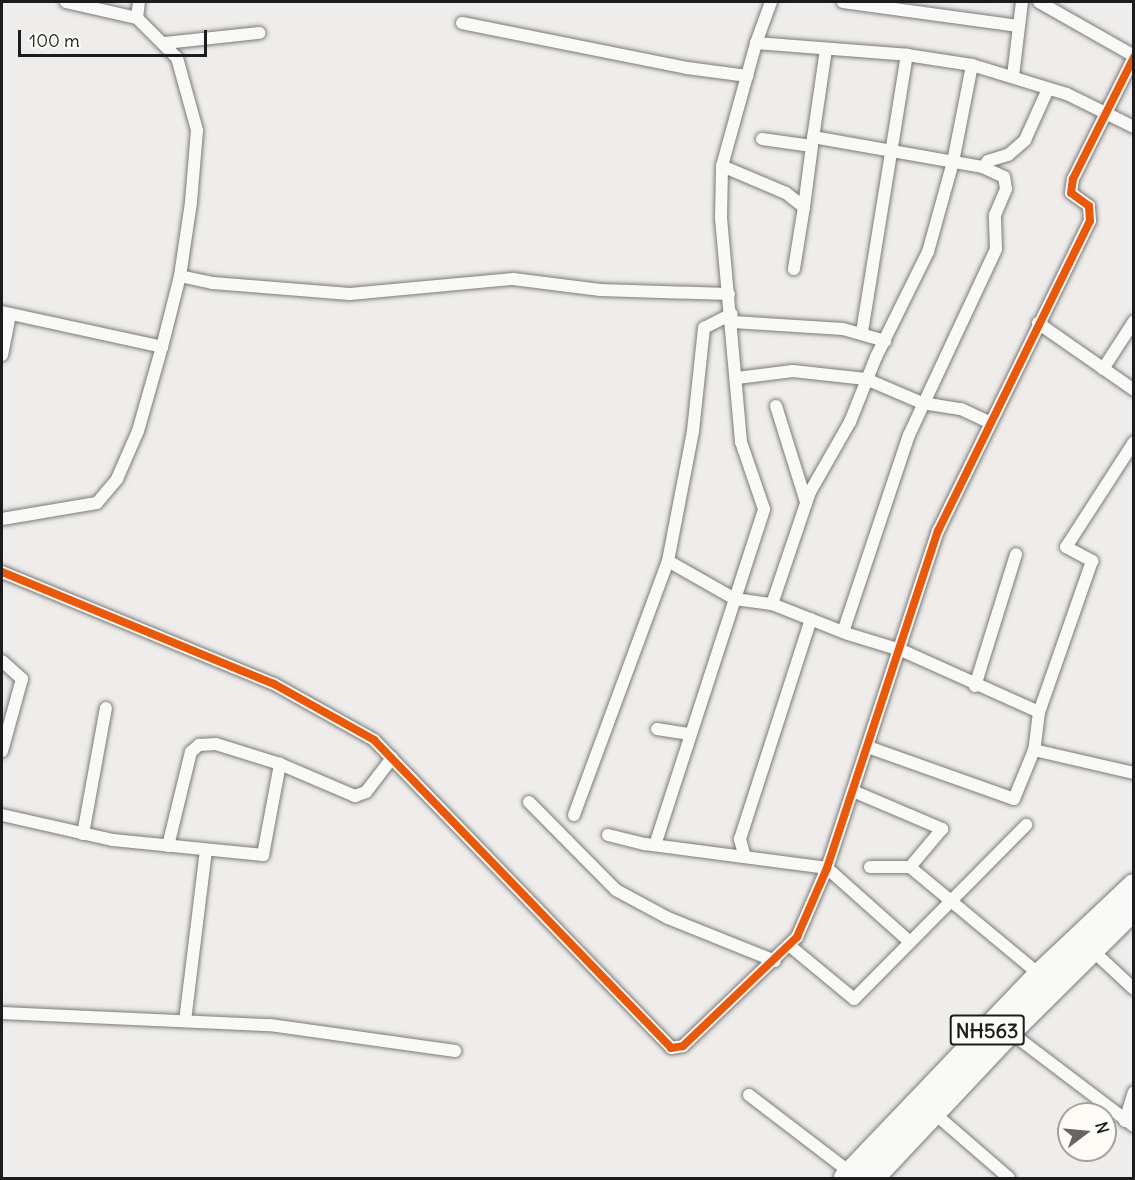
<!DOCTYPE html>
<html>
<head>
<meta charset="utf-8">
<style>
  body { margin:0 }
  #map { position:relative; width:1135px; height:1180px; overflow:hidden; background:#efedeb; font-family:Delius,sans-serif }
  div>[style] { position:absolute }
  .roads { filter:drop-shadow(0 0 2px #7b7a79) drop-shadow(0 0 2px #7b7a79) }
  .street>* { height:12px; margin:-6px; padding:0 6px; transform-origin:6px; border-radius:6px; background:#f9f9f7 }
  .highway>* { height:24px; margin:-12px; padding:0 12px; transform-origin:12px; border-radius:12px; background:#f9f9f7 }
  .cycleway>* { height:8px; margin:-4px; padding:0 4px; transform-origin:4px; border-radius:4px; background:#e8590c }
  span { translate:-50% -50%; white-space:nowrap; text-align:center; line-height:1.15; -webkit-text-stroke:5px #fdfcf7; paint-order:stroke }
  .shield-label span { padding:2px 4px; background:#fdfcf7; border:2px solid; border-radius:4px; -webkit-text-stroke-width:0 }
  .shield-label { font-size:20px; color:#1c1c1c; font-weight:700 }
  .frame { position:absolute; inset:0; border:3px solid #1c1c1c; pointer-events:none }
  .north { position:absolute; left:1057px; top:1102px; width:60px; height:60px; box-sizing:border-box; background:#fdfcf7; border:2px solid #a3a29f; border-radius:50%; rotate:74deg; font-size:16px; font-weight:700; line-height:24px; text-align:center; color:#1c1c1c }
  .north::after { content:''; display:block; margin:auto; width:21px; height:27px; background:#666564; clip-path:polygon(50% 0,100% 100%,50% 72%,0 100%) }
  .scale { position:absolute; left:18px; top:30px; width:189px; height:27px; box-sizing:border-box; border:3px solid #1c1c1c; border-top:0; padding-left:8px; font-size:18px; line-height:21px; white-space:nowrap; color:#1c1c1c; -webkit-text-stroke:4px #fdfcf7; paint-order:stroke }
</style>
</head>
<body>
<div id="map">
  <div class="roads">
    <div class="street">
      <i style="left:843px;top:2px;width:177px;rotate:7.8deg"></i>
      <i style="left:1039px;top:2px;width:109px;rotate:29.6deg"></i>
      <i style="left:137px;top:18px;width:16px;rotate:-83deg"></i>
      <i style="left:462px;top:23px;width:229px;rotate:11.3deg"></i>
      <i style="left:687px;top:68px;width:61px;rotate:7.6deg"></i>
      <i style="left:165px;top:43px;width:95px;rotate:-6.1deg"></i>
      <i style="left:756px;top:43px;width:44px;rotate:-69.9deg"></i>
      <i style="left:1013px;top:76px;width:75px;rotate:-83.1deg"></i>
      <i style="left:813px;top:137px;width:173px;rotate:10deg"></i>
      <i style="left:762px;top:139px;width:50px;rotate:8deg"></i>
      <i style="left:812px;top:146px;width:62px;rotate:97.5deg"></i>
      <i style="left:812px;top:145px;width:97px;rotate:-81.7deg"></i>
      <i style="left:722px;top:166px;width:69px;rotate:22.9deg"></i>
      <i style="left:786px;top:193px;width:23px;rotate:38deg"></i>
      <i style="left:804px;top:207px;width:63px;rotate:99.2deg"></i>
      <i style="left:180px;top:276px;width:34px;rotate:12deg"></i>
      <i style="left:213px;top:283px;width:137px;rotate:4.6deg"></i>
      <i style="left:350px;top:294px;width:164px;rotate:-5.3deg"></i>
      <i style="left:513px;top:279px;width:88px;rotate:7.2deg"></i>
      <i style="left:600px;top:290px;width:129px;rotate:1.8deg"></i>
      <i style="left:2px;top:312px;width:164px;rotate:12.3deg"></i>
      <i style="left:733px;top:322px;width:110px;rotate:3.6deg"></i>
      <i style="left:843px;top:329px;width:44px;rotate:15.9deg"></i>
      <i style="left:1038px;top:323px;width:117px;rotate:34.9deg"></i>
      <i style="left:862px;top:332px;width:281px;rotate:-80.8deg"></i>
      <i style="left:2px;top:355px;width:41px;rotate:-78.7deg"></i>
      <i style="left:1103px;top:369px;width:57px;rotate:-57.1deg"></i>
      <i style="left:737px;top:378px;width:56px;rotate:-7.1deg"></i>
      <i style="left:793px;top:371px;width:73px;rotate:6.3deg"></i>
      <i style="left:866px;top:379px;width:61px;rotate:23.2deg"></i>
      <i style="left:922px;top:403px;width:39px;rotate:9deg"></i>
      <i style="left:961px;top:409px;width:33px;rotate:25deg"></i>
      <i style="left:776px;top:406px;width:101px;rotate:72.6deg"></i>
      <i style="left:1134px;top:442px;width:125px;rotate:122.9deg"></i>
      <i style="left:1066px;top:547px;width:30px;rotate:28deg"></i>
      <i style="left:1092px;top:561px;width:160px;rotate:109.3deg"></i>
      <i style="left:1039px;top:712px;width:38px;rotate:97deg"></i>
      <i style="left:1034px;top:750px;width:103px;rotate:13deg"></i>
      <i style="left:2px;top:519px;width:96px;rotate:-9.6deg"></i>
      <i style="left:97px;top:503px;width:31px;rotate:-50deg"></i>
      <i style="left:117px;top:479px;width:52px;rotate:-66.4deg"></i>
      <i style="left:138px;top:431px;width:87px;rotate:-74.1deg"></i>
      <i style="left:162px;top:347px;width:73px;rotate:-75.8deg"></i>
      <i style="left:180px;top:276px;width:75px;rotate:-81.5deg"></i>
      <i style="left:191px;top:202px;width:72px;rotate:-85.2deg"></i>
      <i style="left:197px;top:130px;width:75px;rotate:-105.5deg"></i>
      <i style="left:177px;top:58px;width:57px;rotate:-135deg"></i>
      <i style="left:137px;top:18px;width:73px;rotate:-167.3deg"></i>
      <i style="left:668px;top:561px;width:77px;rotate:29.6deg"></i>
      <i style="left:735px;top:599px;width:37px;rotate:8deg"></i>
      <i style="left:772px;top:604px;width:82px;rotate:21.5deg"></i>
      <i style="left:848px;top:634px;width:55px;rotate:16.8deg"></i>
      <i style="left:901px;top:650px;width:151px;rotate:24.2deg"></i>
      <i style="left:2px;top:572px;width:294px;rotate:22.4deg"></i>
      <i style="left:274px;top:684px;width:115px;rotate:29.2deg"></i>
      <i style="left:374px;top:740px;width:428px;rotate:46deg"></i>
      <i style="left:671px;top:1048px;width:12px;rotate:-9deg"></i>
      <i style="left:683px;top:1046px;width:158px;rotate:-43.7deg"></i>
      <i style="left:797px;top:937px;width:75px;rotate:-66.5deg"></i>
      <i style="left:827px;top:868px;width:355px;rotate:-71.8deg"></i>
      <i style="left:938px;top:531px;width:345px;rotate:-63.9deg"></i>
      <i style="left:1090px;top:221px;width:15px;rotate:-94deg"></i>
      <i style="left:1089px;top:206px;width:22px;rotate:-144deg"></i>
      <i style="left:1071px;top:193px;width:14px;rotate:-82deg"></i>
      <i style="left:1073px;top:179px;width:136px;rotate:-63.4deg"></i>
      <i style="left:772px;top:604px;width:118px;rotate:-71.3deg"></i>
      <i style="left:810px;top:492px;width:81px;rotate:-60.3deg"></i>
      <i style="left:850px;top:422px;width:70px;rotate:-68.2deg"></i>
      <i style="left:876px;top:357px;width:117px;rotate:-63.7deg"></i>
      <i style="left:928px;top:252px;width:93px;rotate:-74.5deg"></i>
      <i style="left:953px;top:162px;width:99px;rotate:-78.9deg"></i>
      <i style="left:843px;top:632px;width:208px;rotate:-71.5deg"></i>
      <i style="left:909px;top:435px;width:205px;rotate:-64.9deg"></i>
      <i style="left:996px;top:249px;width:34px;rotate:-92deg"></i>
      <i style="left:995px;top:215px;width:28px;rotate:-67deg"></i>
      <i style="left:1006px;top:189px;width:12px;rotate:-99deg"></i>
      <i style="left:1004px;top:177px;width:23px;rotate:-155deg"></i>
      <i style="left:983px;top:167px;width:8px;rotate:-50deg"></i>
      <i style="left:988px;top:161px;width:21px;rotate:-17deg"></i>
      <i style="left:1008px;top:155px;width:23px;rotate:-41deg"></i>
      <i style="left:1025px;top:140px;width:56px;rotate:-65.7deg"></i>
      <i style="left:2px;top:661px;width:27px;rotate:42deg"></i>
      <i style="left:22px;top:679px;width:75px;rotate:105.5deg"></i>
      <i style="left:975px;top:686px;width:138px;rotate:-72.7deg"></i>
      <i style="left:657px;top:729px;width:33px;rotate:9deg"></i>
      <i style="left:868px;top:747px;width:155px;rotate:19.6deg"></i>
      <i style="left:1014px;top:799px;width:53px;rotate:-67.8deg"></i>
      <i style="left:853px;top:791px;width:97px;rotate:23.1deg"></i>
      <i style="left:942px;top:829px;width:50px;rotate:130.1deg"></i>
      <i style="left:529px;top:802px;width:124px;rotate:45.3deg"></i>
      <i style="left:616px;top:890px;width:59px;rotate:28.3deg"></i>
      <i style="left:668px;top:918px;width:115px;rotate:21.9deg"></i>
      <i style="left:2px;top:815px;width:114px;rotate:12.7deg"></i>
      <i style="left:113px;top:840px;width:151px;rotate:5.7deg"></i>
      <i style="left:263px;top:855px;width:93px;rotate:-79.4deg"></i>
      <i style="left:574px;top:815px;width:271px;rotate:-69.7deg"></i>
      <i style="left:668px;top:561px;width:132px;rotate:-79.1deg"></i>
      <i style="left:693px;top:431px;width:104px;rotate:-83.9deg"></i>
      <i style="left:704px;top:328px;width:31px;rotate:-27deg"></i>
      <i style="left:83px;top:834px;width:128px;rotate:-79.7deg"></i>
      <i style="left:608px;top:835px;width:38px;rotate:14deg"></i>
      <i style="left:645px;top:844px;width:184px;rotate:7.5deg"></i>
      <i style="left:827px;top:868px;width:110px;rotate:41.7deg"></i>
      <i style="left:655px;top:845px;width:353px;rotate:-72deg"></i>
      <i style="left:764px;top:509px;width:71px;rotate:-108.9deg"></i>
      <i style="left:741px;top:442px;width:224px;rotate:-95.1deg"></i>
      <i style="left:721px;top:219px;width:53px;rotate:-88.9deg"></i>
      <i style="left:722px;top:166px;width:128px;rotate:-74.5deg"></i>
      <i style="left:756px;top:43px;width:151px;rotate:4.5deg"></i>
      <i style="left:907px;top:55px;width:66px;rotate:8.7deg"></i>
      <i style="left:972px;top:65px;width:99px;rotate:17deg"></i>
      <i style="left:1067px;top:94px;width:75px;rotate:26.2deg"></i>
      <i style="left:168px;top:846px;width:97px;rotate:-76.3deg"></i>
      <i style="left:191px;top:752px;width:11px;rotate:-41deg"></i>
      <i style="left:199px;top:745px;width:17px;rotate:-3deg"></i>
      <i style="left:216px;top:744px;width:67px;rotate:17.4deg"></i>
      <i style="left:280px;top:764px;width:82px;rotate:23.1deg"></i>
      <i style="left:355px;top:796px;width:12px;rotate:-20deg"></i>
      <i style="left:366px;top:792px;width:43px;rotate:-52.6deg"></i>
      <i style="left:745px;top:857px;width:19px;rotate:-106deg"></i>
      <i style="left:740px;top:839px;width:231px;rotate:-72.1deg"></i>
      <i style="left:870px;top:867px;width:40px"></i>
      <i style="left:910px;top:867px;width:169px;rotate:39.7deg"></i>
      <i style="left:790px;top:946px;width:83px;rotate:39.6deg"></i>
      <i style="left:854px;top:999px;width:245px;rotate:-45.3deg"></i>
      <i style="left:1092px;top:950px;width:57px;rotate:42.9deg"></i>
      <i style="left:2px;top:1013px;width:268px;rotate:2.6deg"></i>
      <i style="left:270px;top:1025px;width:187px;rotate:8deg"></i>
      <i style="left:185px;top:1021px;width:172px;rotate:-83deg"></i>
      <i style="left:1006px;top:1029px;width:161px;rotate:37.2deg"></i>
      <i style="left:749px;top:1095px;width:128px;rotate:37.4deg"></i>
      <i style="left:934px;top:1113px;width:99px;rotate:40.9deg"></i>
      <i style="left:1125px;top:1121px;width:30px;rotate:-73deg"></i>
    </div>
    <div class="highway">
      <i style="left:846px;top:1178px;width:281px;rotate:-46.3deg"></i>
      <i style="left:1040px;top:975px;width:129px;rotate:-43.4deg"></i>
      <i style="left:872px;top:1178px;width:200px;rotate:-46.8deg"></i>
      <i style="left:1009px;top:1032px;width:176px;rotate:-44.8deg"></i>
    </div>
  </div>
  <div class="cycleway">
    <i style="left:2px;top:572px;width:294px;rotate:22.4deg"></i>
    <i style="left:274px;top:684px;width:115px;rotate:29.2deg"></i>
    <i style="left:374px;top:740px;width:428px;rotate:46deg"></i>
    <i style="left:671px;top:1048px;width:12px;rotate:-9deg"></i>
    <i style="left:683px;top:1046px;width:158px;rotate:-43.7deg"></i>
    <i style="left:797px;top:937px;width:75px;rotate:-66.5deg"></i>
    <i style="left:827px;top:868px;width:355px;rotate:-71.8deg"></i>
    <i style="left:938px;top:531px;width:345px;rotate:-63.9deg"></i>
    <i style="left:1090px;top:221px;width:15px;rotate:-94deg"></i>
    <i style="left:1089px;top:206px;width:22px;rotate:-144deg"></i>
    <i style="left:1071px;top:193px;width:14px;rotate:-82deg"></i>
    <i style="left:1073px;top:179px;width:136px;rotate:-63.4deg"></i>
  </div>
  <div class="shield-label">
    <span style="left:987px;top:1030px">NH563</span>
  </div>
  <div class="frame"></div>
  <div class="north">N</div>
  <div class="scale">100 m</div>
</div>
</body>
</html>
